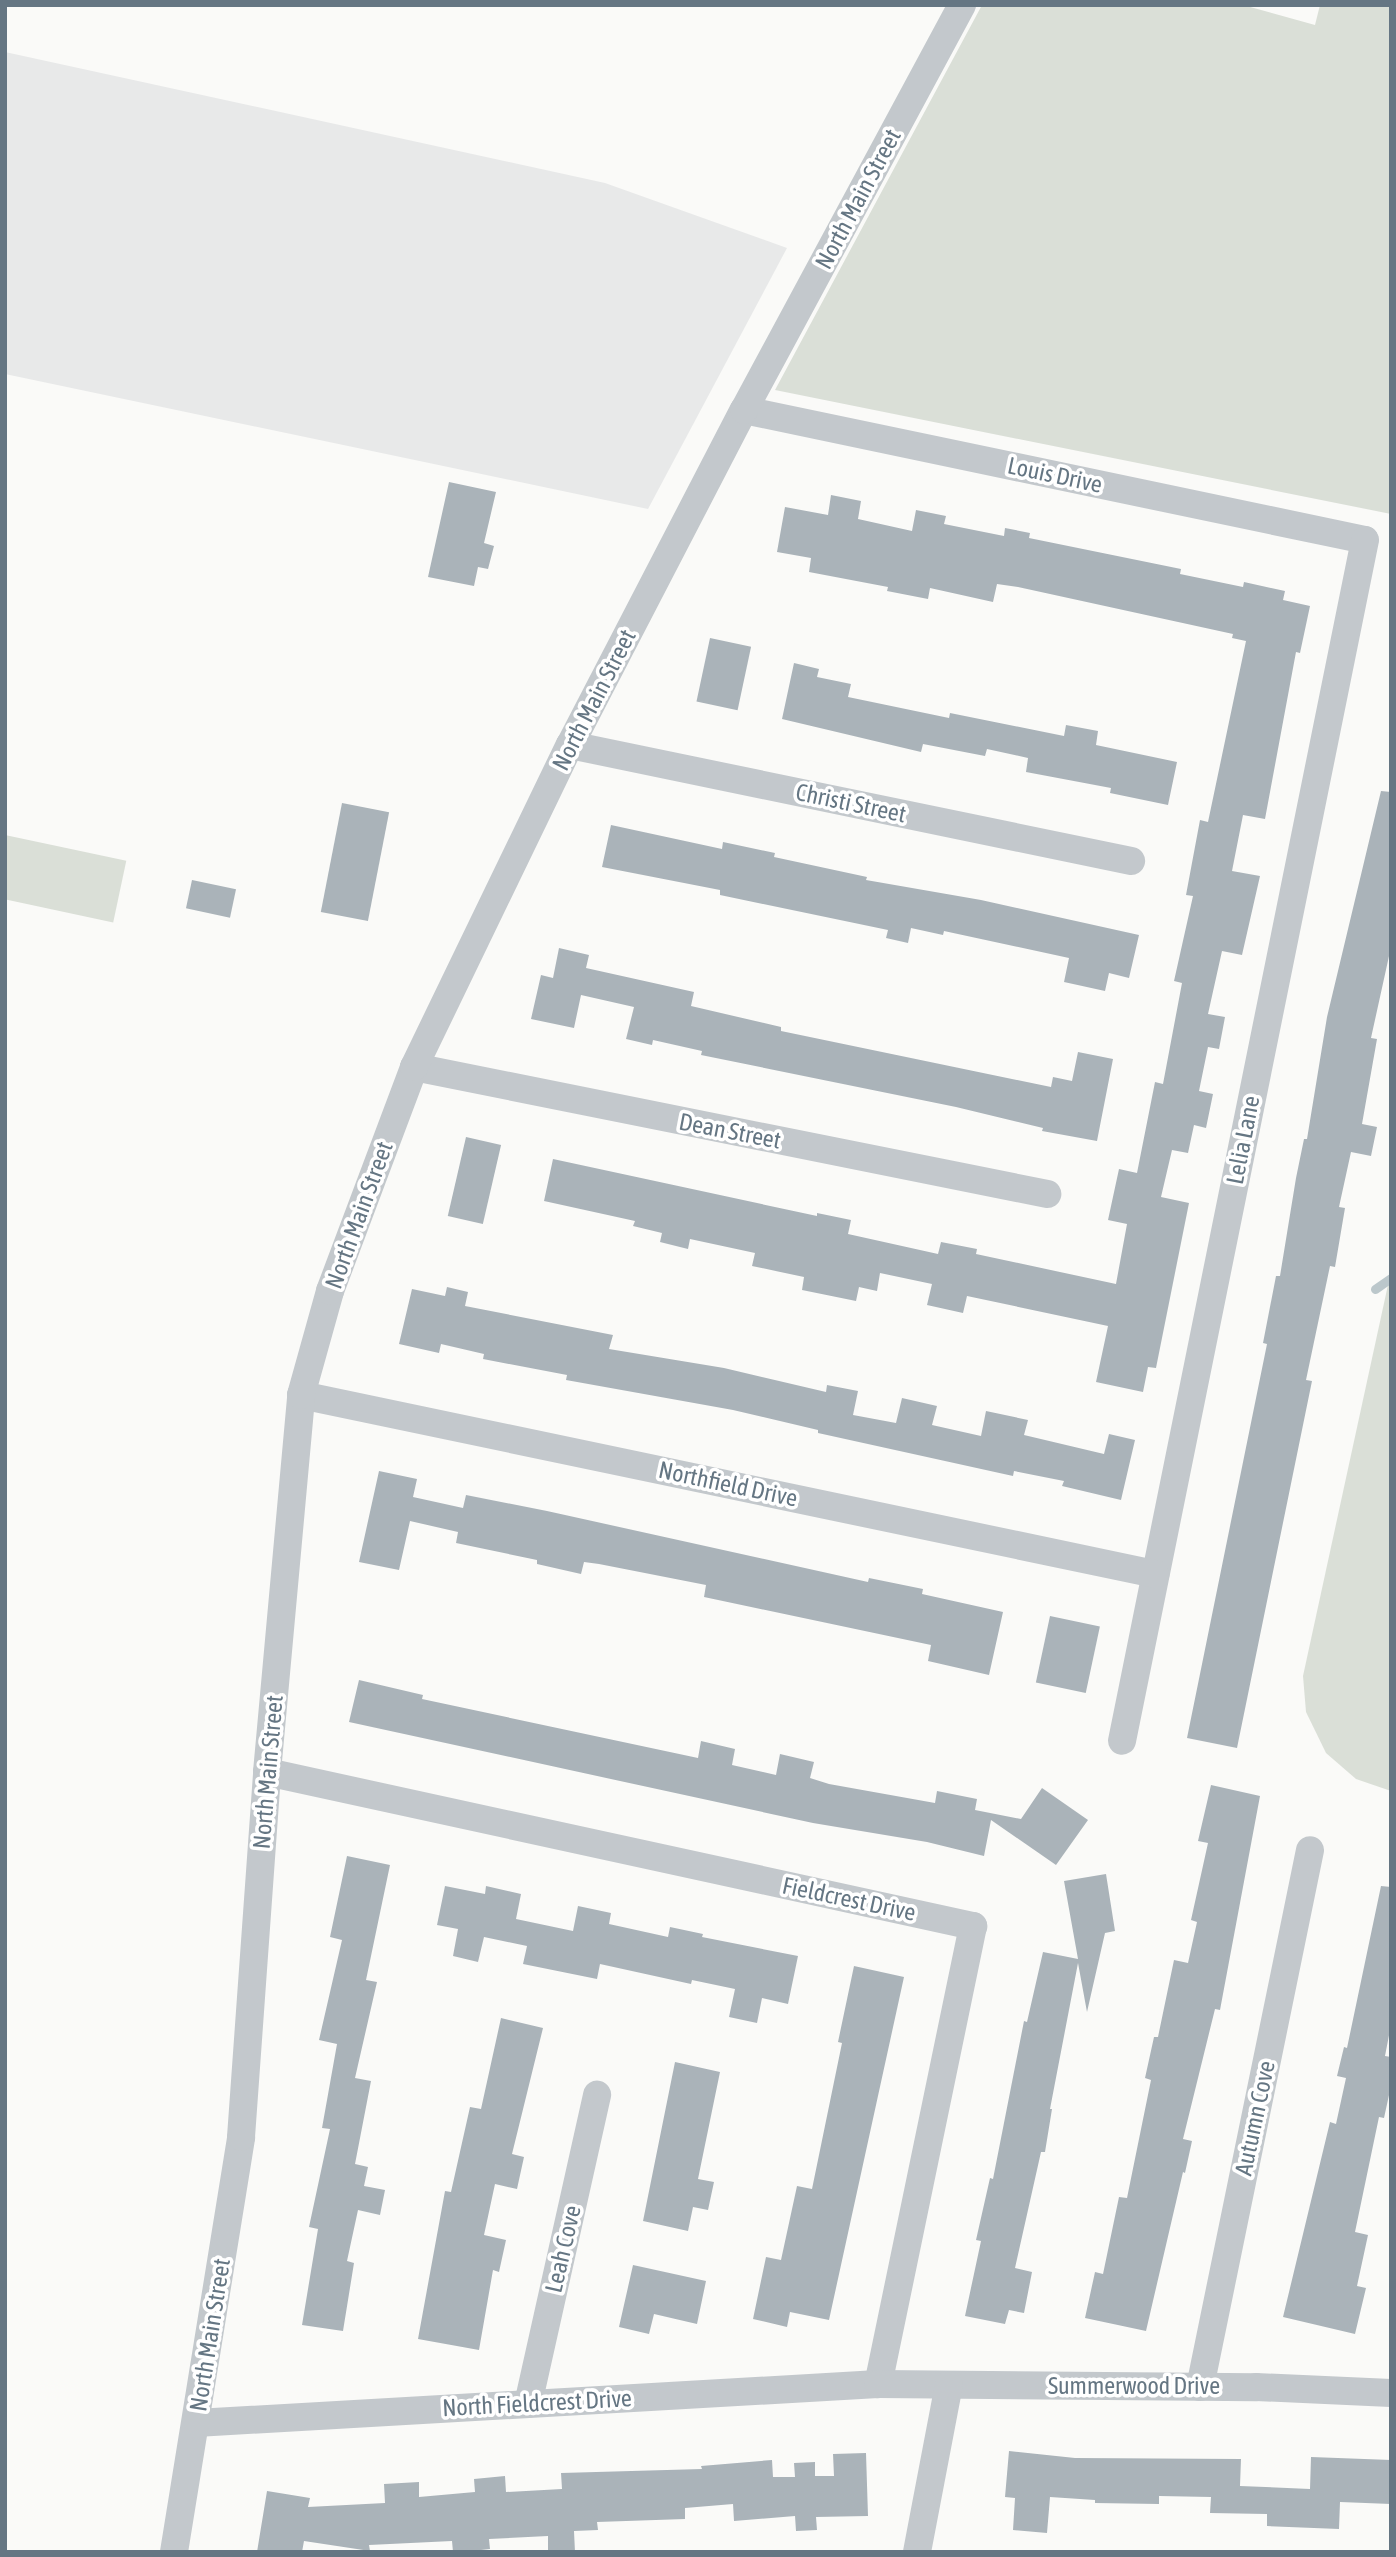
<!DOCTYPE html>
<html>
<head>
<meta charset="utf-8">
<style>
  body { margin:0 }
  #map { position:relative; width:1396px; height:2557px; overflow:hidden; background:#fafaf8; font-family:"Asap Condensed",sans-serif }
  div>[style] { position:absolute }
  .built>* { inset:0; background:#e8e9e9 }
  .green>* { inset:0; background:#dadfd7; transform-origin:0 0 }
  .stream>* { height:9px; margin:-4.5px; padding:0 4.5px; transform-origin:4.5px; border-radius:4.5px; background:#bbc7cb }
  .building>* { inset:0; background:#aab3b9; transform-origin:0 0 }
  .minor>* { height:28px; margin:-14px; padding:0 14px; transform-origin:14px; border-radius:14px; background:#c3c8cc }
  span { translate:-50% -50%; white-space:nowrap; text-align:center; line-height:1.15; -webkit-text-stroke:7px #fff; paint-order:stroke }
  .street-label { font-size:24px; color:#657683 }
  .frame { position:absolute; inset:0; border:7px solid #657683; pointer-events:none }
</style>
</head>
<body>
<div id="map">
  <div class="built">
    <i style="clip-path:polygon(5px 52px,605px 183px,787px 248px,648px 509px,5px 374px)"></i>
  </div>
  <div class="green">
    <i style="clip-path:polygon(982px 5px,1243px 5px,1315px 25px,1320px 5px,1391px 5px,1391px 514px,775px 390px)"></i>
    <i style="left:5px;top:835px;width:124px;height:63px;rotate:12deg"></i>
    <i style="clip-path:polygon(1391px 1271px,1391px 1791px,1356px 1779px,1326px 1753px,1306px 1712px,1303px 1676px)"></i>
  </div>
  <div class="stream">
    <i style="left:1375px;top:1289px;width:19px;rotate:-35deg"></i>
  </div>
  <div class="building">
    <i style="clip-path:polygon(449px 482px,496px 492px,484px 543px,494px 546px,488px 569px,478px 567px,474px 586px,428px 577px)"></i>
    <i style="clip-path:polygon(831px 495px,861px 501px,858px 519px,912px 531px,916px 510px,946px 516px,944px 524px,1004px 536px,1005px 528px,1030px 533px,1029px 538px,1181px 569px,1180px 574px,1243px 587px,1244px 582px,1285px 591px,1283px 600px,1310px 606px,1300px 653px,1296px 652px,1265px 819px,1243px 815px,1232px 871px,1260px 876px,1242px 955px,1222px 951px,1208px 1014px,1225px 1017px,1219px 1049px,1208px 1047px,1199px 1091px,1213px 1094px,1206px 1128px,1194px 1125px,1188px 1153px,1172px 1150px,1161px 1197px,1189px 1203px,1156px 1368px,1148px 1367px,1143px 1392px,1096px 1382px,1108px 1326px,967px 1296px,963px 1313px,927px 1305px,932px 1284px,880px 1273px,877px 1291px,859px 1287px,856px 1301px,802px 1290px,804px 1277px,752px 1266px,755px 1253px,690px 1239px,688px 1249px,660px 1242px,662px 1233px,633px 1226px,635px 1221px,544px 1201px,553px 1159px,817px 1216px,817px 1213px,851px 1220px,848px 1234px,938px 1254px,941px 1242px,977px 1249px,976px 1254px,1116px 1284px,1127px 1224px,1108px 1220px,1119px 1169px,1137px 1173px,1155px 1082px,1163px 1084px,1182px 983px,1174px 981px,1193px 896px,1186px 895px,1200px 820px,1208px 822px,1246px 641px,1232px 638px,1233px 634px,1018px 587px,997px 584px,993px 602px,930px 588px,928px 599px,887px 591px,888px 587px,809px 572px,811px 558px,777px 552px,785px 507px,828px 515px)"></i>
    <i style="left:710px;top:638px;width:42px;height:65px;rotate:12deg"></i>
    <i style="clip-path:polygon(794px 663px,819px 669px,817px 677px,851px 684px,848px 697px,949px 718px,950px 713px,1064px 736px,1066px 725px,1098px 731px,1096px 745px,1177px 762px,1168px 805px,1110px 793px,1111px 788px,1026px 772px,1028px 758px,987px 749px,985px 756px,923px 744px,921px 752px,782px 719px)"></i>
    <i style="clip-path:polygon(1381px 791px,1391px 792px,1391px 947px,1371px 1038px,1377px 1039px,1362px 1124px,1377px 1127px,1371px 1156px,1351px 1152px,1339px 1207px,1345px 1208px,1335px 1267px,1330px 1266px,1306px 1380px,1312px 1381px,1237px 1748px,1187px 1738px,1267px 1344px,1263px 1343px,1276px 1276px,1280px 1276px,1296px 1178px,1304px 1139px,1307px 1139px,1327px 1017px)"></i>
    <i style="left:342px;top:803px;width:48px;height:111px;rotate:11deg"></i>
    <i style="clip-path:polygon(611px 825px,722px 849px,723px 842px,775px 853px,774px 857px,867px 877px,866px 880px,981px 900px,1139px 935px,1129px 978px,1109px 973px,1105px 991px,1064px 982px,1069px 958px,944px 931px,943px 935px,911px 928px,908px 943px,886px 938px,888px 930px,720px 895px,720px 890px,602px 867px)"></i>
    <i style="left:192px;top:880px;width:45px;height:29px;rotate:12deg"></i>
    <i style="clip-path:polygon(559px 948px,589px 955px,586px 968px,694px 992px,691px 1006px,781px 1027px,781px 1031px,1051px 1087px,1053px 1077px,1072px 1081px,1078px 1052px,1113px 1059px,1097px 1141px,1042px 1131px,1043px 1128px,956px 1107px,701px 1055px,702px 1051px,653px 1040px,652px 1045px,626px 1039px,634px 1007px,581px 995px,574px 1028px,531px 1019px,541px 975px,553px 978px)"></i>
    <i style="left:466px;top:1137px;width:36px;height:81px;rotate:13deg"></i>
    <i style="clip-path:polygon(447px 1287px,468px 1292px,465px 1306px,613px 1335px,609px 1349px,724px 1368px,826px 1392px,827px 1385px,858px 1391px,853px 1415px,896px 1423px,902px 1398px,937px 1406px,932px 1425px,981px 1436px,986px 1411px,1028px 1420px,1024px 1435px,1104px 1454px,1109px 1434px,1135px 1440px,1121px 1500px,1062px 1486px,1064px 1481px,1014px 1471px,1013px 1476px,818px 1433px,818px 1430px,733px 1410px,566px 1380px,567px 1375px,483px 1359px,484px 1354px,441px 1344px,439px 1353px,399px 1344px,412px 1289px,445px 1296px)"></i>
    <i style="clip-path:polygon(379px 1471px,417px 1479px,413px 1497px,463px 1508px,466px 1495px,547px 1511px,868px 1582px,869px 1578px,923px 1589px,922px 1594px,1003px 1612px,989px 1675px,928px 1661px,931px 1645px,704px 1597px,706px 1585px,599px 1564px,584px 1562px,581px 1574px,537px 1564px,537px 1560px,456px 1543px,458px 1532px,410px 1521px,399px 1570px,359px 1562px)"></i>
    <i style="left:1050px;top:1616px;width:51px;height:68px;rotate:12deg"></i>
    <i style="clip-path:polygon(359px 1680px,423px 1695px,422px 1699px,698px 1758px,701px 1741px,735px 1749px,732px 1765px,776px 1775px,780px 1754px,814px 1762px,810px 1778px,829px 1784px,935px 1803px,937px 1791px,977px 1799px,975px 1810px,1021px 1819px,1042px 1788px,1088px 1820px,1056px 1865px,991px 1820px,984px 1856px,927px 1842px,813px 1823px,349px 1722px)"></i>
    <i style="clip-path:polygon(1211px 1785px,1260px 1796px,1220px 2010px,1215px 2009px,1183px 2139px,1192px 2141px,1185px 2173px,1183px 2172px,1146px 2331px,1085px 2318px,1095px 2272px,1103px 2274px,1119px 2197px,1127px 2198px,1151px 2080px,1145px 2078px,1154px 2037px,1158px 2037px,1174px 1960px,1188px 1963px,1197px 1922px,1191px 1920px,1208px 1843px,1198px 1841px)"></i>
    <i style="clip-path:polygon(347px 1856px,390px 1865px,366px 1980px,377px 1982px,355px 2078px,371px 2081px,355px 2164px,368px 2167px,364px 2186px,385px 2190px,380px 2215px,358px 2210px,347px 2261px,354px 2263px,343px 2331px,302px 2325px,318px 2229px,309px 2227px,330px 2129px,322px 2128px,337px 2044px,319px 2040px,342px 1940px,330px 1937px)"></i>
    <i style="clip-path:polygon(1106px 1874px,1115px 1931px,1105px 1933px,1087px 2012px,1078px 1963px,1050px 2109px,1052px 2109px,1045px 2152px,1041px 2152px,1015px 2268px,1032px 2272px,1024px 2313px,1009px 2310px,1005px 2324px,965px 2316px,981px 2241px,976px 2240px,990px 2178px,993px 2179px,1024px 2021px,1027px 2022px,1043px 1952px,1078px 1959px,1064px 1881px)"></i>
    <i style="clip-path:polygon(445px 1886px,485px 1894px,486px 1886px,521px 1894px,516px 1919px,573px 1931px,578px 1906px,611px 1913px,609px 1924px,668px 1937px,670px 1927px,703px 1934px,702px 1937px,798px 1956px,788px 2004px,762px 1998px,757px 2023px,729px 2017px,735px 1989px,692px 1980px,691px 1984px,600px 1964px,597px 1979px,523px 1964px,527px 1946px,484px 1937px,478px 1962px,453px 1956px,458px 1929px,437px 1925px)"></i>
    <i style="clip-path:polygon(1381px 1886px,1391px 1887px,1391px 2025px,1385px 2056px,1391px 2057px,1391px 2086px,1384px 2118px,1379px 2117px,1355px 2232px,1368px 2235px,1357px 2286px,1366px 2288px,1355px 2334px,1283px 2317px,1330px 2122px,1336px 2124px,1346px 2078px,1337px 2076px,1344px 2047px,1347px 2048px)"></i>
    <i style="clip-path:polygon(854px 1966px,904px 1977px,829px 2320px,790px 2312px,787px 2327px,753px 2319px,766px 2257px,781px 2260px,797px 2186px,812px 2189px,842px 2043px,838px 2042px)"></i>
    <i style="clip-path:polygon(501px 2018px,543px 2028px,512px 2154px,524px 2157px,517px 2189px,495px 2184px,484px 2235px,506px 2240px,499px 2272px,493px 2270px,479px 2350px,418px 2339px,445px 2191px,451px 2192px,470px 2107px,481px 2109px)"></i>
    <i style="clip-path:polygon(675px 2062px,720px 2072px,698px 2179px,714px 2182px,708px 2210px,693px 2207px,688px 2231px,643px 2221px)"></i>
    <i style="clip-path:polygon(633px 2265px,706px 2281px,697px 2324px,654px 2314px,649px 2334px,619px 2327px)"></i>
    <i style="clip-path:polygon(1009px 2451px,1075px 2458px,1241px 2459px,1240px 2486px,1310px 2489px,1311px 2457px,1391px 2460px,1391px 2504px,1340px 2502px,1339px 2529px,1267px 2526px,1267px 2514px,1210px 2513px,1211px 2497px,1159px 2496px,1159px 2504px,1095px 2503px,1095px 2500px,1050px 2497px,1047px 2533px,1013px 2530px,1015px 2498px,1005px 2497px)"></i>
    <i style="clip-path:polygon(866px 2453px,868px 2516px,816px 2517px,817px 2530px,796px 2531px,795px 2516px,734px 2521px,733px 2504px,685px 2508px,685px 2519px,597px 2522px,598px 2530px,574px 2531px,575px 2552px,548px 2552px,548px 2536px,489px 2539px,490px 2549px,463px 2552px,453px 2552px,452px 2541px,369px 2545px,370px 2551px,304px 2541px,302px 2552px,257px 2552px,267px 2491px,310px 2498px,308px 2507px,385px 2503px,384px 2484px,419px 2482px,419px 2497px,475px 2492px,474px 2479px,505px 2476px,506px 2492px,562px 2489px,561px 2473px,702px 2469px,701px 2466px,772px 2460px,773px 2477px,795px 2477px,794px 2463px,815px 2462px,815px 2476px,834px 2476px,833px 2454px)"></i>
  </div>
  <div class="minor">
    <i style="left:744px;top:410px;width:634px;rotate:11.82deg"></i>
    <i style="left:1365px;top:540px;width:1225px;rotate:101.44deg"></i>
    <i style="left:570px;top:745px;width:573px;rotate:11.68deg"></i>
    <i style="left:414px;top:1067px;width:646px;rotate:11.34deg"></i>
    <i style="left:301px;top:1395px;width:873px;rotate:11.84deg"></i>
    <i style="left:267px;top:1772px;width:723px;rotate:12.31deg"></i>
    <i style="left:973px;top:1926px;width:468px;rotate:101.7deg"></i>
    <i style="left:1200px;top:2387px;width:548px;rotate:-78.42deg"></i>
    <i style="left:528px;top:2404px;width:317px;rotate:-77.4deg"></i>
    <i style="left:196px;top:2423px;width:683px;rotate:-3.27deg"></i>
    <i style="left:878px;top:2384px;width:378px;rotate:0.5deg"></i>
    <i style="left:1256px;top:2387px;width:135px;rotate:2.5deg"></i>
    <i style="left:174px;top:2552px;width:420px;rotate:-80.8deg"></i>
    <i style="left:241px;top:2137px;width:366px;rotate:-85.9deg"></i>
    <i style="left:267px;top:1772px;width:379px;rotate:-84.8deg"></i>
    <i style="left:301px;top:1395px;width:108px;rotate:-74.4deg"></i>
    <i style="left:330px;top:1291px;width:239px;rotate:-69.4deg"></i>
    <i style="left:414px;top:1067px;width:358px;rotate:-64.2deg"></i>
    <i style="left:570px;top:745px;width:377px;rotate:-62.6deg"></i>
    <i style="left:744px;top:410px;width:460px;rotate:-61.7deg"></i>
    <i style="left:917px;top:2552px;width:170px;rotate:-79.2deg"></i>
  </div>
  <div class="street-label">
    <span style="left:858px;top:199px;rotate:-62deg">North Main Street</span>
    <span style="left:1055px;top:475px;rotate:12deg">Louis Drive</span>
    <span style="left:594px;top:700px;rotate:-63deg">North Main Street</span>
    <span style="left:851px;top:803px;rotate:12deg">Christi Street</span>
    <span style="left:730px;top:1131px;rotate:11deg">Dean Street</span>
    <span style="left:1243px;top:1140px;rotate:-79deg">Lelia Lane</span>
    <span style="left:359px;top:1215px;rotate:-70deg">North Main Street</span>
    <span style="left:728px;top:1484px;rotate:12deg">Northfield Drive</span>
    <span style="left:268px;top:1772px;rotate:-85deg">North Main Street</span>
    <span style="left:849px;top:1899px;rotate:12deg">Fieldcrest Drive</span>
    <span style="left:1255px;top:2118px;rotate:-78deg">Autumn Cove</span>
    <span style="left:563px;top:2249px;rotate:-77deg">Leah Cove</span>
    <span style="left:210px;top:2335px;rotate:-81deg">North Main Street</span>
    <span style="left:1134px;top:2386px">Summerwood Drive</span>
    <span style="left:537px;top:2403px;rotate:-3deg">North Fieldcrest Drive</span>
  </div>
  <div class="frame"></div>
</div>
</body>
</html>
